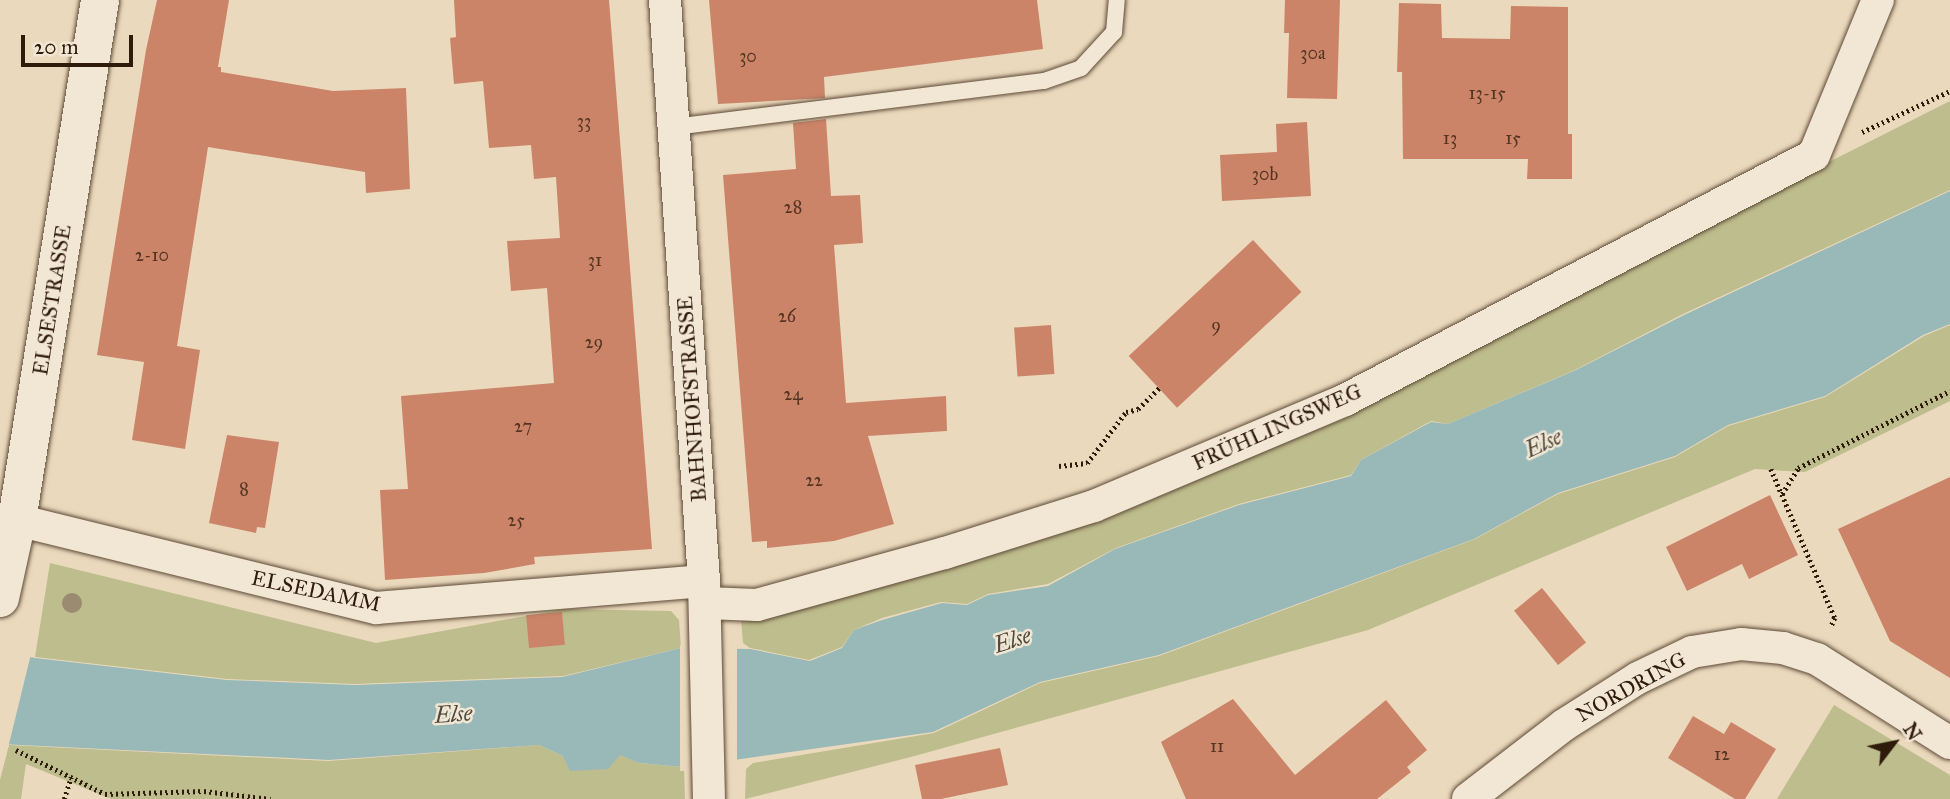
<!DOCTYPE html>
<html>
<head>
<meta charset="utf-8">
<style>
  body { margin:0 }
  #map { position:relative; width:1950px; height:799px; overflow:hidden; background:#ebd9bd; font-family:"IM FELL Great Primer",serif }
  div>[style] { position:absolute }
  .green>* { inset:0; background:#bebd8d }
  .water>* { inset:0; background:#99b9b8 }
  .pier>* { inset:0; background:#ebd9bd; transform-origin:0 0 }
  .building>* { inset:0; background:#cb8468; transform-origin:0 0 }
  .path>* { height:4.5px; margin-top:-2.25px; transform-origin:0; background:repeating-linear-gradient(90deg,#2e1b09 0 2px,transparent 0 5.5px) }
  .roads { filter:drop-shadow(0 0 2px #5d4a36) drop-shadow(0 0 2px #5d4a36) }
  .lane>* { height:16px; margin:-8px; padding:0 8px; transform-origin:8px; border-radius:8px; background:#f2e6d4 }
  .street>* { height:32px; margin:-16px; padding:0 16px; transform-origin:16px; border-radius:16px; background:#f2e6d4 }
  .secondary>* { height:38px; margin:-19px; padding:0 19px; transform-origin:19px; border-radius:19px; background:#f2e6d4 }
  .trees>* { width:20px; height:20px; margin:-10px; border-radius:50%; background:#9b8b70 }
  span { translate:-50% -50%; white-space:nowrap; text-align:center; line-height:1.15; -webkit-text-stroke:5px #f2e6d4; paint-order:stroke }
  .number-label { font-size:18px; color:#553521 }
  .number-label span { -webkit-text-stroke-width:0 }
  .street-label { font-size:21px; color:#2e1b09 }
  .water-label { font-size:23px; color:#4e4a3e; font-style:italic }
  .north { position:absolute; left:1859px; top:708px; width:70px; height:70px; -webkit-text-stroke:5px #f2e6d4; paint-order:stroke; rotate:58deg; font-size:19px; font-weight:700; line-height:28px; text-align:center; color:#2e1b09 }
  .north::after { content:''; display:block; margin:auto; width:24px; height:32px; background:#2e1b09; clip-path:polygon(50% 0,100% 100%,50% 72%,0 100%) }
  .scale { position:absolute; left:21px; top:35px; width:112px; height:32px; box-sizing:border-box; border:4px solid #2e1b09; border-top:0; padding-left:9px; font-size:21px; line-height:24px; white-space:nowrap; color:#2e1b09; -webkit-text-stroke:5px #f2e6d4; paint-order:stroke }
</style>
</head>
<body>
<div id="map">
  <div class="green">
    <i style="clip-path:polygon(1950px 101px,1950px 190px,1683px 314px,1575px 370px,1448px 424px,1431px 421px,1361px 460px,1351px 475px,1239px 504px,1116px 548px,1048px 584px,988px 594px,967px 604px,941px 602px,882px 618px,854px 630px,842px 647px,809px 660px,750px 648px,743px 643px,741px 619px,1020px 544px,1817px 168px)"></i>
    <i style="clip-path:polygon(1950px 325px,1950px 401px,1805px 472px,1755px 469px,1368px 630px,911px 757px,745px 799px,746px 769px,753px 763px,934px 733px,1040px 683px,1159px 656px,1475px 539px,1558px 494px,1675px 457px,1728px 426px,1825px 397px,1924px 336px)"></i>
    <i style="clip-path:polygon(50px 563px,376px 643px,564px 609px,671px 611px,679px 620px,681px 648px,563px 676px,355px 684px,227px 679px,35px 657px)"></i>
    <i style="clip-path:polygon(1834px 705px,1950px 775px,1950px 799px,1777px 799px)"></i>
    <i style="clip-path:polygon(9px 745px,328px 761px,539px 745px,563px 756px,620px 754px,639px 763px,684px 767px,685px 799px,111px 799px,26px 764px,21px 799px,0 799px,0 780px)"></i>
  </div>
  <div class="water">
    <i style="clip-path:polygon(1950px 191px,1950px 324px,1923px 335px,1825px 396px,1728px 425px,1675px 456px,1558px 493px,1474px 539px,1159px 655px,1040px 682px,933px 732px,684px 767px,639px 763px,620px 755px,608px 769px,570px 771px,563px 756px,539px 745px,329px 760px,0 744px,0 651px,35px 658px,227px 680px,356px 685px,562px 677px,681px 648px,750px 649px,810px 661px,842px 648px,854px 630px,882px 620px,942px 603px,967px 605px,988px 595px,1048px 586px,1115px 549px,1239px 505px,1351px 476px,1361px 460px,1431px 422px,1448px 424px,1576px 370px,1684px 315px)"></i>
  </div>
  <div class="pier">
    <i style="left:680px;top:645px;width:57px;height:126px"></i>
    <i style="clip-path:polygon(0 648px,31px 654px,8px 748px,0 747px)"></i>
  </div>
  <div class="building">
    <i style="clip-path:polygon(157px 0,229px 0,218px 67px,221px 67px,221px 72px,333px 91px,406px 88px,410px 189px,366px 193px,365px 172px,208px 147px,177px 346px,200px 350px,185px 449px,132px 440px,144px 362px,97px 355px,146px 50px)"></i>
    <i style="clip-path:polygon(454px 0,609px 0,652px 549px,534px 557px,535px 564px,484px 573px,385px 580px,380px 490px,408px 489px,401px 396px,554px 383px,547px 288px,511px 291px,507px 241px,560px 238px,556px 177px,534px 179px,531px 145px,489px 148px,483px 81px,454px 84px,450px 38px,456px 37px)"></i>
    <i style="clip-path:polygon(709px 0,1037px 0,1043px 49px,824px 77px,825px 98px,718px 104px)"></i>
    <i style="clip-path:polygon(1285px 0,1340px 0,1337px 99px,1287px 98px,1289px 33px,1284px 33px)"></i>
    <i style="clip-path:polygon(1399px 3px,1441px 4px,1442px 38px,1510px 39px,1511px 6px,1568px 7px,1568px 134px,1572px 134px,1572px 179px,1527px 179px,1528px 159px,1403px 159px,1402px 72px,1397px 72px)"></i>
    <i style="clip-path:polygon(826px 119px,831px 196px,860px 195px,863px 243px,834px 245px,846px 403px,946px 396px,947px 431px,868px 436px,894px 524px,834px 541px,767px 548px,767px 541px,752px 542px,723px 175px,796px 169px,793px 123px)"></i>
    <i style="clip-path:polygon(1307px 122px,1311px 196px,1222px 201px,1220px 155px,1277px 152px,1276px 124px)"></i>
    <i style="left:1253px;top:240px;width:71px;height:170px;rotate:47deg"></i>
    <i style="left:1051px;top:325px;width:49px;height:37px;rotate:86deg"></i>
    <i style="clip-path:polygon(227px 435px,279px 442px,265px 528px,257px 527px,256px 533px,209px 523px)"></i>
    <i style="clip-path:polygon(1950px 477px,1950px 678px,1890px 641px,1838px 529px)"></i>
    <i style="clip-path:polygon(1770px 495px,1798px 555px,1749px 579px,1742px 564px,1687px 591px,1666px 547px)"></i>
    <i style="left:1542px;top:588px;width:70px;height:36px;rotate:51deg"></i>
    <i style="left:562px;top:612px;width:33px;height:36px;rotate:85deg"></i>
    <i style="clip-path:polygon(1233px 699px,1295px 775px,1386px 700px,1427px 750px,1407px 767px,1411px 772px,1377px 799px,1186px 799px,1161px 742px)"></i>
    <i style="clip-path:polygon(1693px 716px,1724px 734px,1731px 722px,1776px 749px,1745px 799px,1735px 799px,1668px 758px)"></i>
    <i style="clip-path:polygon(1000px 748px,1008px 785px,941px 799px,922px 799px,915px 765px)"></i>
  </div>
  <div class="path">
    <i style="left:1862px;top:132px;width:97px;rotate:-25deg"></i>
    <i style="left:1059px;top:466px;width:28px;rotate:-6deg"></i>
    <i style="left:1087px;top:463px;width:64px;rotate:-52.6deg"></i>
    <i style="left:1126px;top:412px;width:12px;rotate:-14deg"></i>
    <i style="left:1138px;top:409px;width:30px;rotate:-45deg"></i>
    <i style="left:1771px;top:469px;width:162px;rotate:66.8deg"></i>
    <i style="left:1835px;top:618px;width:10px;rotate:114deg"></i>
    <i style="left:1782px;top:494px;width:31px;rotate:-58deg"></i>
    <i style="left:1798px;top:468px;width:170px;rotate:-26.9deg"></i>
    <i style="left:16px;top:750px;width:99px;rotate:26.3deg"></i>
    <i style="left:105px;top:794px;width:99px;rotate:-1.7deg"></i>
    <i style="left:204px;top:791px;width:67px;rotate:6.8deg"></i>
    <i style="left:64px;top:799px;width:23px;rotate:-72deg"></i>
  </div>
  <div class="roads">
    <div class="lane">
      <i style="left:674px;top:127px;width:373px;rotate:-7.1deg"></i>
      <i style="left:1044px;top:81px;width:39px;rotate:-19deg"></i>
      <i style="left:1081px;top:68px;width:49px;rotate:-47.5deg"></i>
      <i style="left:1114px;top:32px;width:32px;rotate:-85deg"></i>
    </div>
    <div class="street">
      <i style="left:665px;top:0;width:582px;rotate:86.16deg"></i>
      <i style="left:704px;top:581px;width:218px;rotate:88.7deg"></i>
      <i style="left:17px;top:520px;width:370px;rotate:13.8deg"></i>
      <i style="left:376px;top:608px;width:329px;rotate:-4.7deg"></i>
      <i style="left:705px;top:603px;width:52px;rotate:2.2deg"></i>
      <i style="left:757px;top:605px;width:195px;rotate:-15.5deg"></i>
      <i style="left:945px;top:553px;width:156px;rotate:-17.5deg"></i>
      <i style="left:1094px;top:506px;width:272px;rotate:-22.9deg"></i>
      <i style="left:1345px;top:400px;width:529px;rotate:-27.58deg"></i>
      <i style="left:1814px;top:155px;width:168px;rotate:-67.6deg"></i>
      <i style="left:1468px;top:799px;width:121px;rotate:-37.6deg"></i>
      <i style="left:1564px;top:725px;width:88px;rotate:-32.4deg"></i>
      <i style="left:1638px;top:678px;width:60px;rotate:-25.7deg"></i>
      <i style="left:1692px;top:652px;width:50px;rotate:-9.3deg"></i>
      <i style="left:1741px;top:644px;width:42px;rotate:5.4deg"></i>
      <i style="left:1783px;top:648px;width:36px;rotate:18deg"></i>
      <i style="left:1817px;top:659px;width:157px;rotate:32.3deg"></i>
    </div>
    <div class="secondary">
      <i style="left:0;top:598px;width:80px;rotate:-77.7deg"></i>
      <i style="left:17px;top:520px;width:527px;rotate:-80.93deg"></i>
    </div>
  </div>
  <div class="trees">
    <i style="left:72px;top:603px"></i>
  </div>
  <div class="number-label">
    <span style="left:1313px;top:53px">30a</span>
    <span style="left:748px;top:56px">30</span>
    <span style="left:1487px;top:93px">13-15</span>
    <span style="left:584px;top:121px">33</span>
    <span style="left:1450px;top:138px">13</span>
    <span style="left:1513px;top:138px">15</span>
    <span style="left:1265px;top:174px">30b</span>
    <span style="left:793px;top:207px">28</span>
    <span style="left:152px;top:255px">2-10</span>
    <span style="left:595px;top:260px">31</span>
    <span style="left:787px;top:316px">26</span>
    <span style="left:1216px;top:325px">9</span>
    <span style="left:594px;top:342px">29</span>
    <span style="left:793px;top:394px">24</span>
    <span style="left:523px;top:426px">27</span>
    <span style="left:814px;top:480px">22</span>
    <span style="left:244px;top:489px">8</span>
    <span style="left:516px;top:520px">25</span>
    <span style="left:1217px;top:746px">11</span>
    <span style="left:1722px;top:754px">12</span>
  </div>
  <div class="street-label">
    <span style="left:52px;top:300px;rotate:-81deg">ELSESTRASSE</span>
    <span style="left:692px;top:399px;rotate:-94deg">BAHNHOFSTRASSE</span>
    <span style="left:1277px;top:427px;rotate:-24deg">FRÜHLINGSWEG</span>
    <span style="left:316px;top:591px;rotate:12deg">ELSEDAMM</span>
    <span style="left:1631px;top:687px;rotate:-29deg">NORDRING</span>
  </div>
  <div class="water-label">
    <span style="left:1543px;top:443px;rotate:-25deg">Else</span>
    <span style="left:1012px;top:640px;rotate:-18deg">Else</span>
    <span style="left:453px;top:714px;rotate:-4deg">Else</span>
  </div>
  <div class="north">N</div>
  <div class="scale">20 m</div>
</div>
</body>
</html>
